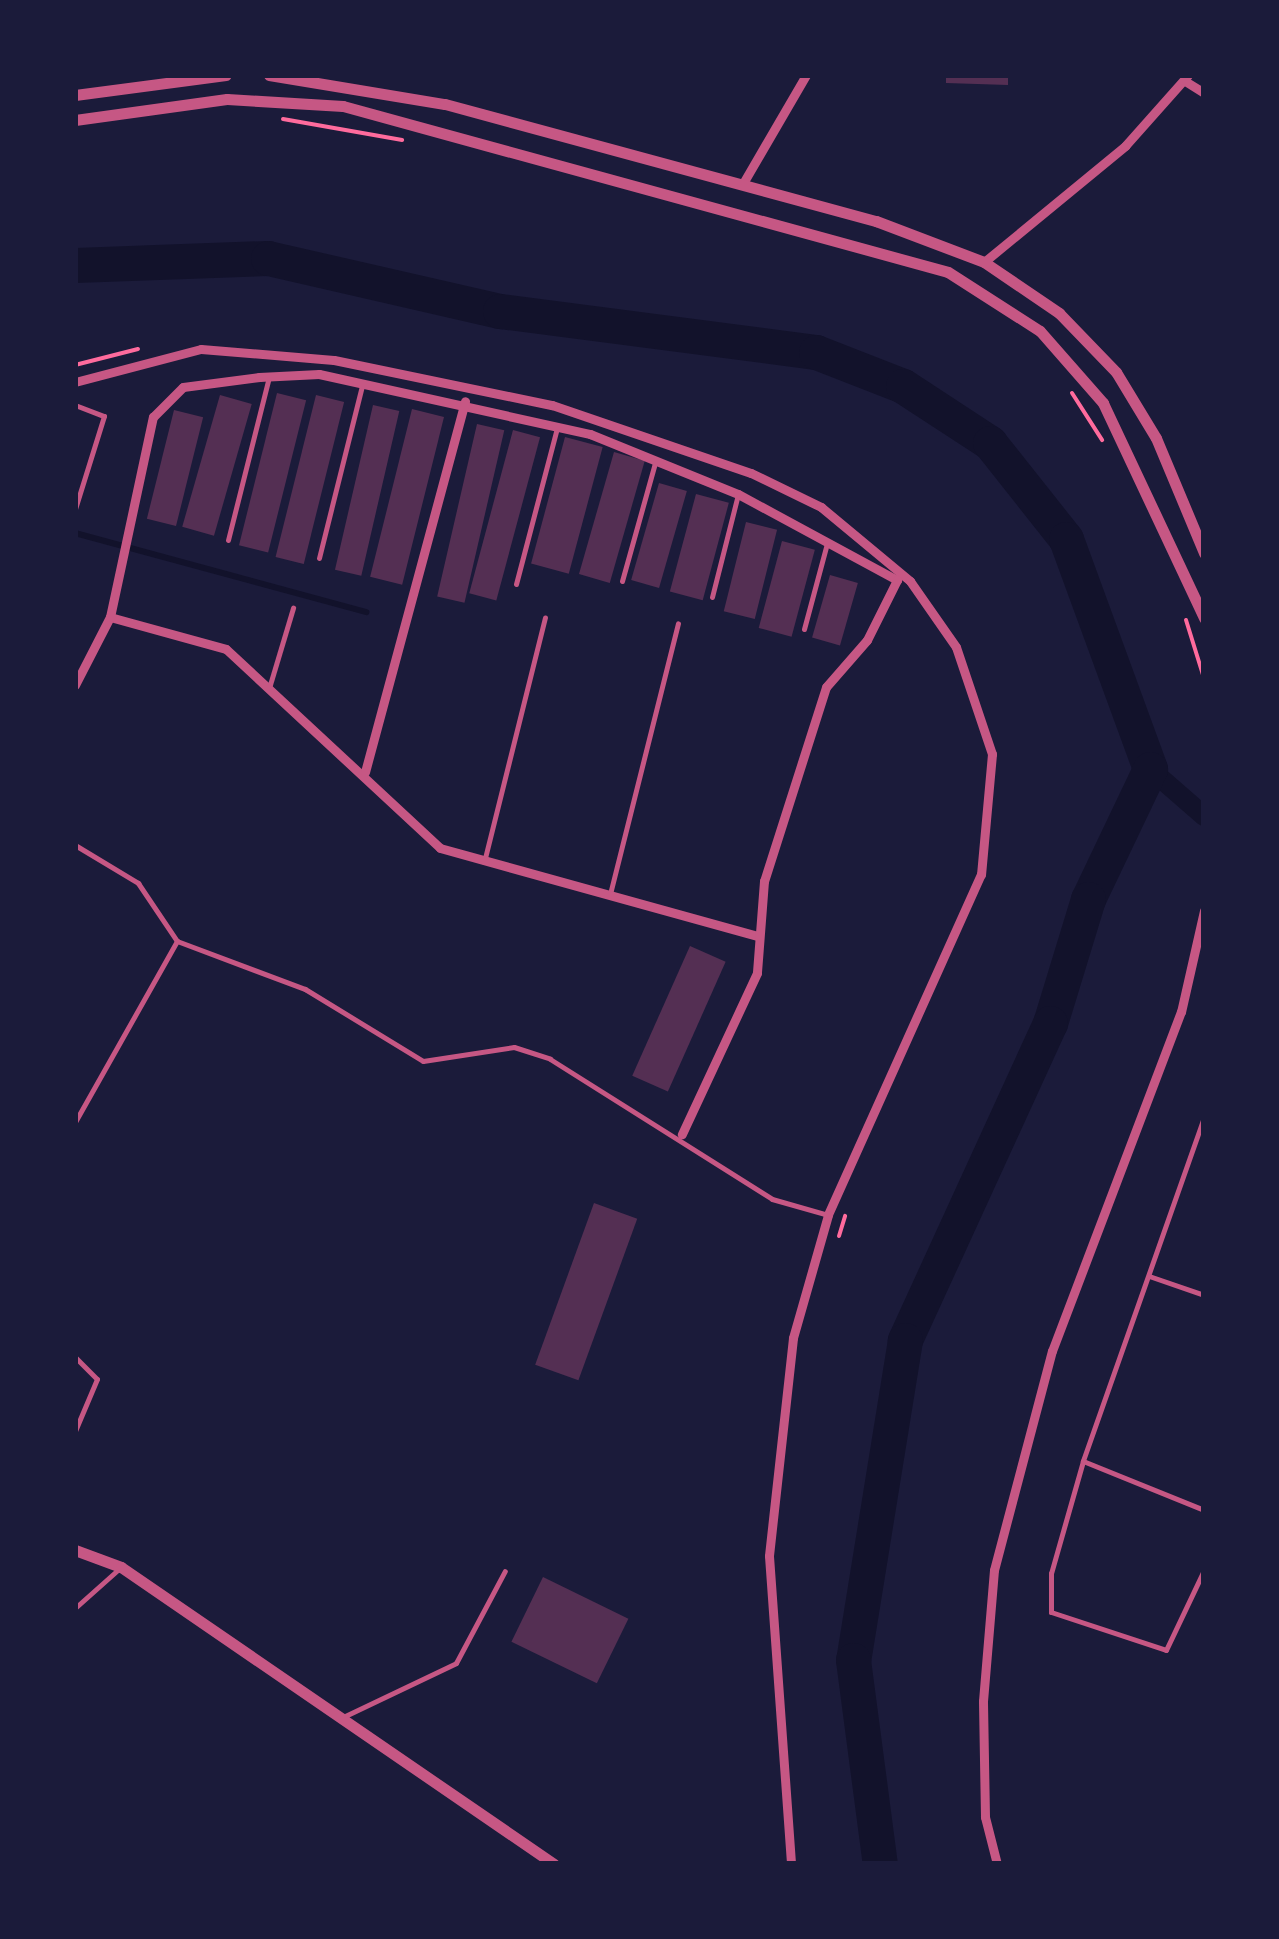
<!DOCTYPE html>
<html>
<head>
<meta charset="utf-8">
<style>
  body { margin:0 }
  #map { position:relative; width:1279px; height:1939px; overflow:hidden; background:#1b1b3a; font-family:"Space Grotesk",sans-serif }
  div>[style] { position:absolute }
  .stream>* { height:6px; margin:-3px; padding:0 3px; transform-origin:3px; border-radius:3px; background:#12122b }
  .canal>* { height:20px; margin:-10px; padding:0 10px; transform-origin:10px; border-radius:10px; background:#12122b }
  .river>* { height:35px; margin:-17.5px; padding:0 17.5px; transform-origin:17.5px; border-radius:17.5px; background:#12122b }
  .building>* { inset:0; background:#542f53; transform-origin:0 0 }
  .path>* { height:4px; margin:-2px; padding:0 2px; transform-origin:2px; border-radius:2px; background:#ff6b9d }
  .service>* { height:5px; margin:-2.5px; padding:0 2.5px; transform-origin:2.5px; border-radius:2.5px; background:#c65784 }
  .minor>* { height:9px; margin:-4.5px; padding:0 4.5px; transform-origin:4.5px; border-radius:4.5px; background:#c65784 }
  .tertiary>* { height:11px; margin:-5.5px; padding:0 5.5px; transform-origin:5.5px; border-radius:5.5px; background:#c65784 }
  span { translate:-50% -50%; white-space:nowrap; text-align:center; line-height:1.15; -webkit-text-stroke:10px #1b1b3a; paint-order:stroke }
  .frame { position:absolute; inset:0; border:78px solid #1b1b3a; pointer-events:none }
</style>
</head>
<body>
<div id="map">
  <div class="stream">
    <i style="left:75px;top:533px;width:302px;rotate:15.2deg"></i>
  </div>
  <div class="canal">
    <i style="left:1150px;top:769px;width:72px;rotate:41deg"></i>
  </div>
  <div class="river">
    <i style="left:75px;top:265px;width:193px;rotate:-2.1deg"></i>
    <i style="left:268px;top:258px;width:238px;rotate:12.9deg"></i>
    <i style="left:500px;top:311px;width:319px;rotate:7.4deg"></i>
    <i style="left:816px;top:352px;width:93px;rotate:21.3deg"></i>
    <i style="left:903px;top:386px;width:104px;rotate:33.2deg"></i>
    <i style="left:990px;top:443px;width:122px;rotate:51.6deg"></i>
    <i style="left:1066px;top:539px;width:245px;rotate:69.9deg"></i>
    <i style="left:1150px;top:769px;width:144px;rotate:115.5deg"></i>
    <i style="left:1088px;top:899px;width:130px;rotate:107deg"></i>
    <i style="left:1050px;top:1023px;width:349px;rotate:114.6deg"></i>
    <i style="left:905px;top:1340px;width:324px;rotate:99.2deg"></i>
    <i style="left:853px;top:1660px;width:206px;rotate:82.5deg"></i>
  </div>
  <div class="building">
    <i style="clip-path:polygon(946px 75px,1008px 75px,1008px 85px,946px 83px)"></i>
    <i style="left:277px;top:393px;width:30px;height:157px;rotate:14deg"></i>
    <i style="left:220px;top:395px;width:33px;height:137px;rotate:16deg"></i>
    <i style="left:316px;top:395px;width:29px;height:167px;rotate:14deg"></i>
    <i style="left:373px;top:405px;width:27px;height:169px;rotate:13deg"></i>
    <i style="left:412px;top:409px;width:33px;height:173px;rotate:14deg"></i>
    <i style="left:174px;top:410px;width:30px;height:112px;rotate:14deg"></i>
    <i style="left:477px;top:424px;width:28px;height:177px;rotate:13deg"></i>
    <i style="left:513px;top:430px;width:28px;height:169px;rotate:15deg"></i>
    <i style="left:565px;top:437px;width:39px;height:131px;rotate:15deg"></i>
    <i style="left:614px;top:452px;width:32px;height:127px;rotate:16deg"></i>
    <i style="left:659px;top:483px;width:29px;height:101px;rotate:16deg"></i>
    <i style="left:696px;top:494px;width:34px;height:101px;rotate:15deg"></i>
    <i style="left:746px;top:522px;width:32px;height:92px;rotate:14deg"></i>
    <i style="left:782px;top:541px;width:34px;height:90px;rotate:15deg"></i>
    <i style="left:830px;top:575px;width:29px;height:65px;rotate:16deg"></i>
    <i style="left:690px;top:946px;width:39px;height:142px;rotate:24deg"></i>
    <i style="left:594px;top:1203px;width:46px;height:172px;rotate:20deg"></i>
    <i style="left:543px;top:1577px;width:95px;height:72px;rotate:26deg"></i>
  </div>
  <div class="path">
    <i style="left:283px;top:119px;width:121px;rotate:10deg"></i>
    <i style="left:75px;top:365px;width:65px;rotate:-14.3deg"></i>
    <i style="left:1072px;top:393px;width:56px;rotate:57.4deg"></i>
    <i style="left:1186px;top:620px;width:61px;rotate:72.8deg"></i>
    <i style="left:839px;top:1236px;width:21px;rotate:-73deg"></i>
  </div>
  <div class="service">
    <i style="left:75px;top:405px;width:31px;rotate:21deg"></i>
    <i style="left:104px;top:416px;width:97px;rotate:107.3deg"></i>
    <i style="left:228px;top:540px;width:168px;rotate:-75.9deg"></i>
    <i style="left:319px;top:558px;width:178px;rotate:-76deg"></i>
    <i style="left:622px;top:581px;width:123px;rotate:-74.4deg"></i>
    <i style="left:516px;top:584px;width:161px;rotate:-75.3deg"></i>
    <i style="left:712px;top:597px;width:106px;rotate:-75.8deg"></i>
    <i style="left:804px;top:629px;width:89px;rotate:-75deg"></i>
    <i style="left:269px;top:688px;width:84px;rotate:-73.3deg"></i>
    <i style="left:75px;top:845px;width:74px;rotate:31.1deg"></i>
    <i style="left:138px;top:883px;width:70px;rotate:56.1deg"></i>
    <i style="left:484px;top:862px;width:252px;rotate:-76deg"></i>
    <i style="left:610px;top:894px;width:279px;rotate:-75.9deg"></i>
    <i style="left:177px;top:941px;width:137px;rotate:20.6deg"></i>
    <i style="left:305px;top:989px;width:138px;rotate:31.4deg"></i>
    <i style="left:423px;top:1061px;width:92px;rotate:-8.7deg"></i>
    <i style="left:514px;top:1047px;width:38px;rotate:18deg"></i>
    <i style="left:550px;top:1059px;width:262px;rotate:32.2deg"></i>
    <i style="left:772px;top:1199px;width:58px;rotate:15.9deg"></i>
    <i style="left:1204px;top:1117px;width:365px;rotate:109.4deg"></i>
    <i style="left:1083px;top:1461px;width:116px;rotate:105.9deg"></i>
    <i style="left:1051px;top:1573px;width:39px;rotate:90deg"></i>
    <i style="left:1051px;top:1612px;width:121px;rotate:18.3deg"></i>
    <i style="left:1166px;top:1650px;width:89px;rotate:-64.6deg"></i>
    <i style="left:75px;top:1122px;width:208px;rotate:-60.6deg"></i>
    <i style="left:1149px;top:1276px;width:58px;rotate:19.1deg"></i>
    <i style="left:75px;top:1357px;width:31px;rotate:45deg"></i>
    <i style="left:97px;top:1379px;width:56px;rotate:112.9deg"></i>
    <i style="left:1083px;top:1461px;width:131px;rotate:22deg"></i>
    <i style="left:75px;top:1608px;width:62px;rotate:-41.7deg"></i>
    <i style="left:343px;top:1717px;width:125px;rotate:-25.5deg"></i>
    <i style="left:456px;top:1663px;width:104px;rotate:-62deg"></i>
  </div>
  <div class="minor">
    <i style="left:1185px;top:81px;width:22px;rotate:32deg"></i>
    <i style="left:742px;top:185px;width:127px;rotate:-59.8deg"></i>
    <i style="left:984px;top:262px;width:183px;rotate:-39.4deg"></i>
    <i style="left:1125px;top:146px;width:95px;rotate:-48.4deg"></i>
    <i style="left:75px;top:382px;width:130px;rotate:-14.7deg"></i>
    <i style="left:201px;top:349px;width:133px;rotate:4.7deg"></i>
    <i style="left:334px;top:360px;width:223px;rotate:11.7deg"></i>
    <i style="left:552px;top:405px;width:210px;rotate:18.9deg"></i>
    <i style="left:751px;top:473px;width:78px;rotate:25.9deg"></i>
    <i style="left:821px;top:507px;width:116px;rotate:39.7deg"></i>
    <i style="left:910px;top:581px;width:80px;rotate:55.1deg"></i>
    <i style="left:956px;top:647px;width:113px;rotate:71.4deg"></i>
    <i style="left:992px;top:754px;width:121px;rotate:95.2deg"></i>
    <i style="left:981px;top:874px;width:374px;rotate:114.2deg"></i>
    <i style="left:828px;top:1215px;width:128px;rotate:105.9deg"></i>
    <i style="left:793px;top:1338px;width:219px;rotate:96.3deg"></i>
    <i style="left:769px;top:1556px;width:309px;rotate:85.9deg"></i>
    <i style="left:110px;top:617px;width:120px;rotate:15.4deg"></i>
    <i style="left:226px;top:649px;width:292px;rotate:42.9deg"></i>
    <i style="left:440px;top:848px;width:329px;rotate:15.5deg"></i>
    <i style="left:75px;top:685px;width:76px;rotate:-62.8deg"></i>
    <i style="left:110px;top:617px;width:205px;rotate:-77.9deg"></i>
    <i style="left:153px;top:417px;width:42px;rotate:-45deg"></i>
    <i style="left:183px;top:387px;width:77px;rotate:-7.5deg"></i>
    <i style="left:259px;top:377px;width:60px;rotate:-2.9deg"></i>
    <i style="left:319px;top:374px;width:278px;rotate:12.5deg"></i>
    <i style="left:590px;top:434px;width:160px;rotate:22.1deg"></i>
    <i style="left:738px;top:494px;width:181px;rotate:28.4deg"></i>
    <i style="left:897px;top:580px;width:67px;rotate:116.6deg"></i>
    <i style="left:867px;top:640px;width:62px;rotate:131.1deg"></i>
    <i style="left:826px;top:687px;width:204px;rotate:107.7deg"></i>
    <i style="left:764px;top:881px;width:92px;rotate:94.4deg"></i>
    <i style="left:757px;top:973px;width:178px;rotate:115deg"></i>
    <i style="left:365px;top:772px;width:384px;rotate:-74.9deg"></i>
    <i style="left:997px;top:1864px;width:49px;rotate:-104.3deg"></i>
    <i style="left:985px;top:1817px;width:116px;rotate:-91deg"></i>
    <i style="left:983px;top:1701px;width:131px;rotate:-85.2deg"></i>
    <i style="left:994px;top:1570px;width:227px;rotate:-75.2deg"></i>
    <i style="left:1052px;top:1351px;width:363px;rotate:-69.2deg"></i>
    <i style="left:1181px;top:1012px;width:104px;rotate:-77.2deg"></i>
  </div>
  <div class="tertiary">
    <i style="left:269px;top:75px;width:178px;rotate:9.4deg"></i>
    <i style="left:445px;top:104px;width:447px;rotate:15.2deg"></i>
    <i style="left:876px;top:221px;width:116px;rotate:20.8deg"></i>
    <i style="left:984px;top:262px;width:91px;rotate:34.2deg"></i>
    <i style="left:1059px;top:313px;width:82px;rotate:46deg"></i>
    <i style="left:1116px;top:372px;width:77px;rotate:58.8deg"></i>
    <i style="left:1156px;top:438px;width:125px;rotate:67.3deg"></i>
    <i style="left:75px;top:95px;width:152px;rotate:-7.5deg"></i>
    <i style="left:75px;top:120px;width:153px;rotate:-7.9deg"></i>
    <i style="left:227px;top:99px;width:116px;rotate:3.5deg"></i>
    <i style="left:343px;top:106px;width:627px;rotate:15.34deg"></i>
    <i style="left:948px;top:272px;width:109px;rotate:32.7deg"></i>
    <i style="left:1040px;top:331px;width:96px;rotate:48.8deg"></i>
    <i style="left:1103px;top:403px;width:238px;rotate:64.8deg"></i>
    <i style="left:75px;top:1550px;width:49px;rotate:20.3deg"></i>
    <i style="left:121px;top:1567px;width:525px;rotate:34.45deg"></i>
  </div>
  <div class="frame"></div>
</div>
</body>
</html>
